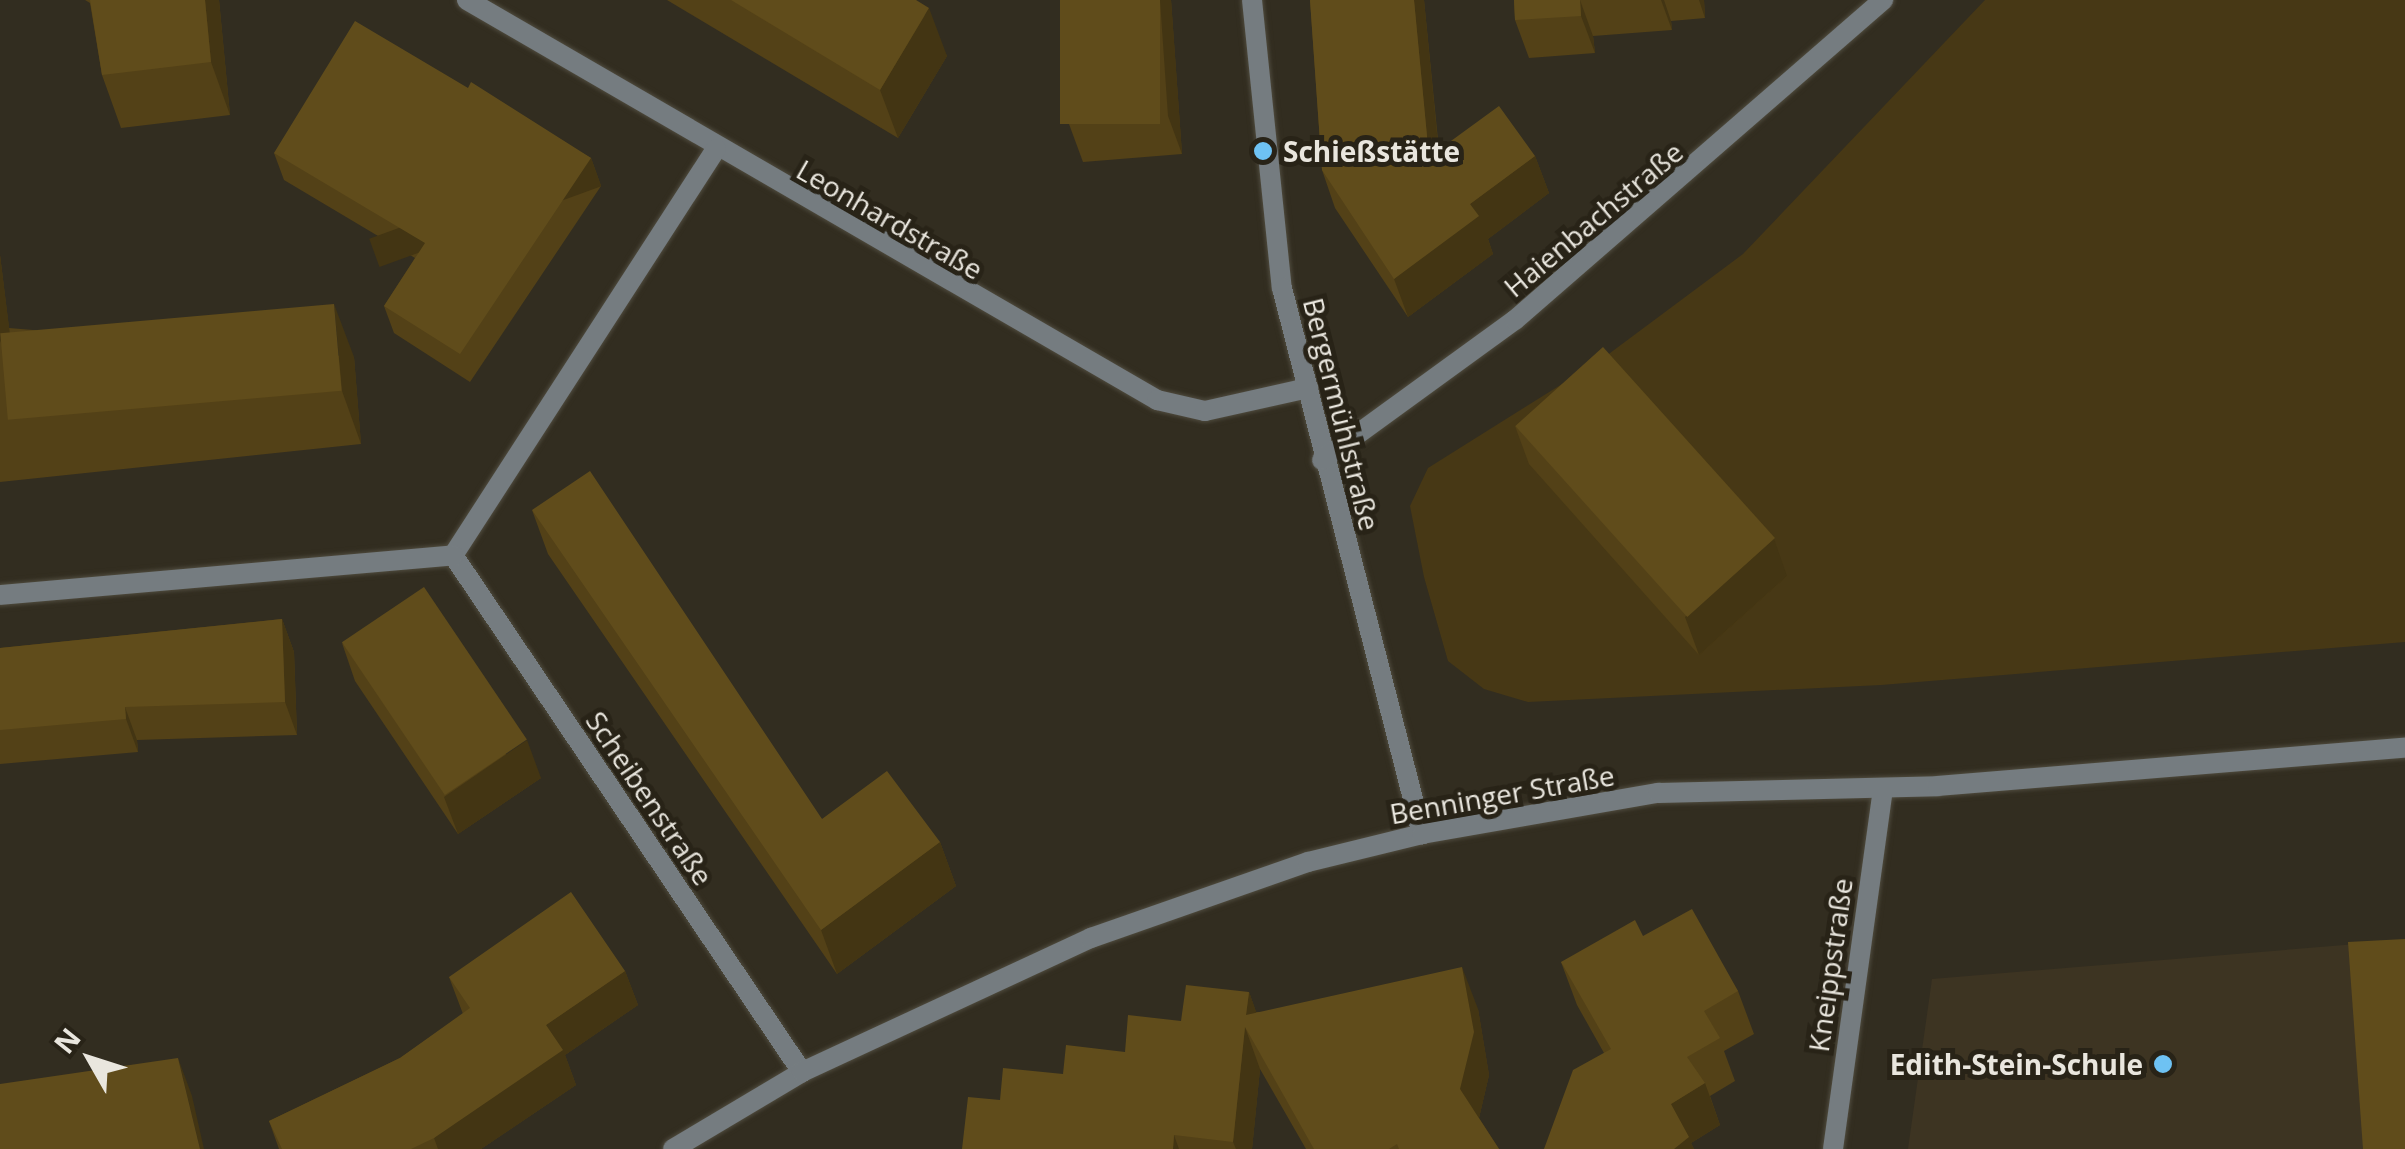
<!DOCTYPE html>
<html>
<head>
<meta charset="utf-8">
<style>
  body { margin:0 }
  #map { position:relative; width:2405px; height:1149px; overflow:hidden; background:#322d20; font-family:"Open Sans",sans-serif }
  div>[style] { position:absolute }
  .built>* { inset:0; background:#3d3422 }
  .green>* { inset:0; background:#473815 }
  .roads { filter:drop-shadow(0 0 2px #4f4b3e) drop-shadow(0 0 2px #4f4b3e) }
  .minor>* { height:20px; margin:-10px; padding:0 10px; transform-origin:10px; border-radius:10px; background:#757c80 }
  .tertiary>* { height:20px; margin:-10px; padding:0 10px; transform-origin:10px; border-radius:10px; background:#757c80 }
  .wall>* { inset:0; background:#534117 }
  .shaded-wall>* { inset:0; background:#433513; transform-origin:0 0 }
  .building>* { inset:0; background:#604c1b; transform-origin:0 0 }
  .dots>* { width:28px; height:28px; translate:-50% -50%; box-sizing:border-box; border:5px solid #282317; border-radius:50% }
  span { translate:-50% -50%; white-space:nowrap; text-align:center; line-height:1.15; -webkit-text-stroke:10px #282317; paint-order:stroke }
  .poi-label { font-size:28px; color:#e9e6de; font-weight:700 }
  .left { translate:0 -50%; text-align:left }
  .right { translate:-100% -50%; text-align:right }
  .street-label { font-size:28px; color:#e9e6de }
  .north { position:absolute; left:40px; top:1009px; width:100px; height:100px; -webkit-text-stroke:8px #282317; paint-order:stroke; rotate:309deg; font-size:28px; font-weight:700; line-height:40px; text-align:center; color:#e9e6de }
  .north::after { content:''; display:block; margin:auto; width:35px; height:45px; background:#e9e6de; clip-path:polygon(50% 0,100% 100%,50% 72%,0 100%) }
</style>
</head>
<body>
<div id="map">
  <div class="built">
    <i style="clip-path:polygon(2405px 940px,2405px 1149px,1908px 1149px,1932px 979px)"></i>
  </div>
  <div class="green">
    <i style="clip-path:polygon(1985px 0,2405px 0,2405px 642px,1881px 685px,1528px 702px,1484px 689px,1448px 661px,1424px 577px,1410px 506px,1428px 468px,1602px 359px,1743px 254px)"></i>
  </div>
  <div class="roads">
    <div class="minor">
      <i style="left:467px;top:0;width:798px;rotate:30.1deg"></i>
      <i style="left:1157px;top:400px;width:49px;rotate:12.9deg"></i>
      <i style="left:1205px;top:411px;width:106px;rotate:-12.6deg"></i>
      <i style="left:1252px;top:0;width:290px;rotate:84.1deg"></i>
      <i style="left:1282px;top:288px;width:564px;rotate:75.62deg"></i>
      <i style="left:716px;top:149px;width:484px;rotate:122.9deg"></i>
      <i style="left:453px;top:555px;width:624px;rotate:55.98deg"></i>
      <i style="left:1322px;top:460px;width:238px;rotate:-36deg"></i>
      <i style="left:1515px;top:320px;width:488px;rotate:-41deg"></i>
      <i style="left:0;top:595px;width:455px;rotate:-5deg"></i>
      <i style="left:1833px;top:1149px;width:364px;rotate:-82.1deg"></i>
    </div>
    <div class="tertiary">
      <i style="left:673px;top:1149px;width:150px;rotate:-30.8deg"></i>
      <i style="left:802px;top:1072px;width:319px;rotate:-24.9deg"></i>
      <i style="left:1091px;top:938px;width:230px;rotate:-19.3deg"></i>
      <i style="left:1308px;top:862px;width:117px;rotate:-13.8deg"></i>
      <i style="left:1422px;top:834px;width:240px;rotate:-9.9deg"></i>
      <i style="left:1658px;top:793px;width:280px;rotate:-1.4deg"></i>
      <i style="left:1938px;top:786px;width:469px;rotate:-4.7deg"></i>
    </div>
  </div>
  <div class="wall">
    <i style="clip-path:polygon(85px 0,219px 0,230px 115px,121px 128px,102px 75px,90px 3px)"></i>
    <i style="clip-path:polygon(667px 0,916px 0,947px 56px,898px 138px)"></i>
    <i style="clip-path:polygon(1060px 0,1171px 0,1182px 154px,1083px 162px,1069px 124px)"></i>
    <i style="clip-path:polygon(1310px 0,1424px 0,1439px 150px,1535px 156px,1549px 193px,1488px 239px,1493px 254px,1408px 317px,1335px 208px,1322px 170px)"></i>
    <i style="clip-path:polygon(1514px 0,1704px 0,1705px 18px,1671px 21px,1672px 30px,1593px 36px,1595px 53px,1529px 58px,1515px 20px)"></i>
    <i style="clip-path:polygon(468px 88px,591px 158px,601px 186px,470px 382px,394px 333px,384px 306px,415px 258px,284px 180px,274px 153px)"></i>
    <i style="clip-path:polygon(0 255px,9px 328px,354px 357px,361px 444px,0 482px)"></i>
    <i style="clip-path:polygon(1515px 426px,1787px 576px,1699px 655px,1529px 464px)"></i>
    <i style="clip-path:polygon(532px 510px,822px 819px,940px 842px,956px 886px,837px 974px,548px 554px)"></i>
    <i style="clip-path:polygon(282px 619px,294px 652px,297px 735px,137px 740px,138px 752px,0 764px,0 648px)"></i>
    <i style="clip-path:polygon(342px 643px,541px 778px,458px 834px,355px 681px)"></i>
    <i style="clip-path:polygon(1643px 936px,1738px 991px,1754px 1034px,1724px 1051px,1735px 1081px,1710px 1096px,1720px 1125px,1691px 1143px,1694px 1149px,1544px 1149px,1604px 1053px,1577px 1005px,1561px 962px)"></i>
    <i style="clip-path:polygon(625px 971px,638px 1005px,565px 1055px,576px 1085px,481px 1149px,279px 1149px,269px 1121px,400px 1058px,463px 1014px,449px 977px)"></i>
    <i style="clip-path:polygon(1249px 992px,1256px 1012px,1478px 1009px,1489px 1075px,1479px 1118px,1499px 1149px,1306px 1149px,1260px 1069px,1252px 1149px,962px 1149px,1000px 1100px,1063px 1074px,1125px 1052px,1181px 1021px)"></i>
  </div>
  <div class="shaded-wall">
    <i style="clip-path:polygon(205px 0,219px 0,230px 115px,211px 62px)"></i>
    <i style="clip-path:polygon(1160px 0,1171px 0,1182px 154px,1168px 116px)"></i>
    <i style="clip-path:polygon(1414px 0,1424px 0,1443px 195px,1429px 157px)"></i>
    <i style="clip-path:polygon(1580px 0,1593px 36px,1595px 53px,1581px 16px)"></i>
    <i style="clip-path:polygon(1661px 0,1664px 0,1671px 21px,1672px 30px)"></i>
    <i style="clip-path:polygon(1699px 0,1704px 0,1705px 18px)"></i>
    <i style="clip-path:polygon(929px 8px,947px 56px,898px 138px,880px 90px)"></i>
    <i style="clip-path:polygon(1535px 156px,1549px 193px,1488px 239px,1493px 254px,1408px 317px,1394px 279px,1470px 204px)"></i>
    <i style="left:591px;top:158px;width:30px;height:236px;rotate:70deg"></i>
    <i style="clip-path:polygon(0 255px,16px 383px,0 340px)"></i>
    <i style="clip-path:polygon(334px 304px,354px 357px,361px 444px,342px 391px)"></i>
    <i style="clip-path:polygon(1774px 539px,1787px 576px,1699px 655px,1685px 617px)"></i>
    <i style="clip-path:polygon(282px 619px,294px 652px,297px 735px,285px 702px)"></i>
    <i style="clip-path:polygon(125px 707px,137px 740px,138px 752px,126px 719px)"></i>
    <i style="clip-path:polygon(527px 740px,541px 778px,458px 834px,444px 797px)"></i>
    <i style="clip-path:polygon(940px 842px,956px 886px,837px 974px,821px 930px)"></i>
    <i style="clip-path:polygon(1462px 967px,1478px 1009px,1489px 1075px,1476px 1131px,1460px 1089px)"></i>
    <i style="clip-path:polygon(625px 971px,638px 1005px,565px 1055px,576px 1085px,481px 1149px,438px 1149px,434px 1138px,546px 1025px)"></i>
    <i style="clip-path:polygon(1249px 992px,1264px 1034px,1246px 1015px)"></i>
    <i style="clip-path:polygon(1245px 1027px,1260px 1069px,1252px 1149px,1236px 1149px,1233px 1142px)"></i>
    <i style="clip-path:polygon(178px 1058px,192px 1096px,204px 1149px,200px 1149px)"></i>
    <i style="clip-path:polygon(1705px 1083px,1720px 1125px,1691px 1143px,1694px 1149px,1674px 1149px,1671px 1104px)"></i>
    <i style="clip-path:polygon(1174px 1135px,1179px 1149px,1173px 1149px)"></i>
  </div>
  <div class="building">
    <i style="clip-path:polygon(90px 0,205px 0,211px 62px,102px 75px)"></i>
    <i style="clip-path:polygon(731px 0,916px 0,929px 8px,880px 90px)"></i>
    <i style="left:1060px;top:0;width:100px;height:124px"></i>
    <i style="clip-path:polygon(1310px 0,1414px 0,1429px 157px,1499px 106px,1535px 156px,1470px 204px,1479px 216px,1394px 279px,1322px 170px)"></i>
    <i style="clip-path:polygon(1514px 0,1580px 0,1581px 16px,1515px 20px)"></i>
    <i style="clip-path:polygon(355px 21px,468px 88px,471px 82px,591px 158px,460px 354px,384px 306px,425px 243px,274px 153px)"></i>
    <i style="left:334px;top:304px;width:87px;height:335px;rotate:85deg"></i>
    <i style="left:1603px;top:347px;width:257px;height:118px;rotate:48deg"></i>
    <i style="clip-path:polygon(590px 471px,822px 819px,887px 771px,940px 842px,821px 930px,532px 510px)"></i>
    <i style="left:424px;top:587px;width:184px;height:99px;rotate:56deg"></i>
    <i style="clip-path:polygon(282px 619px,285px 702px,125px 707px,126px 719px,0 730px,0 648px)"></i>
    <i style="clip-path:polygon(571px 892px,625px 971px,546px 1025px,563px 1050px,434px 1138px,411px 1149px,282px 1149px,269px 1121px,400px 1058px,470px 1008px,449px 977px)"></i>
    <i style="clip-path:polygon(1692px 909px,1738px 991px,1704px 1011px,1720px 1038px,1687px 1057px,1705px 1083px,1671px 1104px,1689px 1137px,1674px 1149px,1544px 1149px,1573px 1070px,1611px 1049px,1561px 962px,1635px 920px,1643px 936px)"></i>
    <i style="clip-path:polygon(2405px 939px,2405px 1149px,2363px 1149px,2348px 942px)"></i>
    <i style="clip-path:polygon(1462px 967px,1474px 1032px,1460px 1089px,1499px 1149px,1399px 1149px,1397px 1144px,1389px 1149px,1314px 1149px,1245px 1027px,1233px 1142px,1174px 1135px,1173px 1149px,962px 1149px,968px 1097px,1000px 1100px,1003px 1068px,1063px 1074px,1066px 1045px,1125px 1052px,1128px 1015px,1181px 1021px,1186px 985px,1249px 992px,1246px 1015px)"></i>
    <i style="clip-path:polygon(178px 1058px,200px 1149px,0 1149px,0 1084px)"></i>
  </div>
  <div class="dots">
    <i style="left:1263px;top:151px;background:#6ec2f3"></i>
    <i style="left:2163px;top:1064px;background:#6ec2f3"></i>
  </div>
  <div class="poi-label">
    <span class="left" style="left:1283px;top:151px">Schießstätte</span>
    <span class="right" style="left:2143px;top:1064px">Edith-Stein-Schule</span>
  </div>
  <div class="street-label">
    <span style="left:890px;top:219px;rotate:30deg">Leonhardstraße</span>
    <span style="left:1593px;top:219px;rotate:-40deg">Haienbachstraße</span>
    <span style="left:1342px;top:414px;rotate:76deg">Bergermühlstraße</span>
    <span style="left:1502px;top:794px;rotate:-10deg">Benninger Straße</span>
    <span style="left:650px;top:798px;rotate:56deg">Scheibenstraße</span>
    <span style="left:1830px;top:965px;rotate:-82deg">Kneippstraße</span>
  </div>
  <div class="north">N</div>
</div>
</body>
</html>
